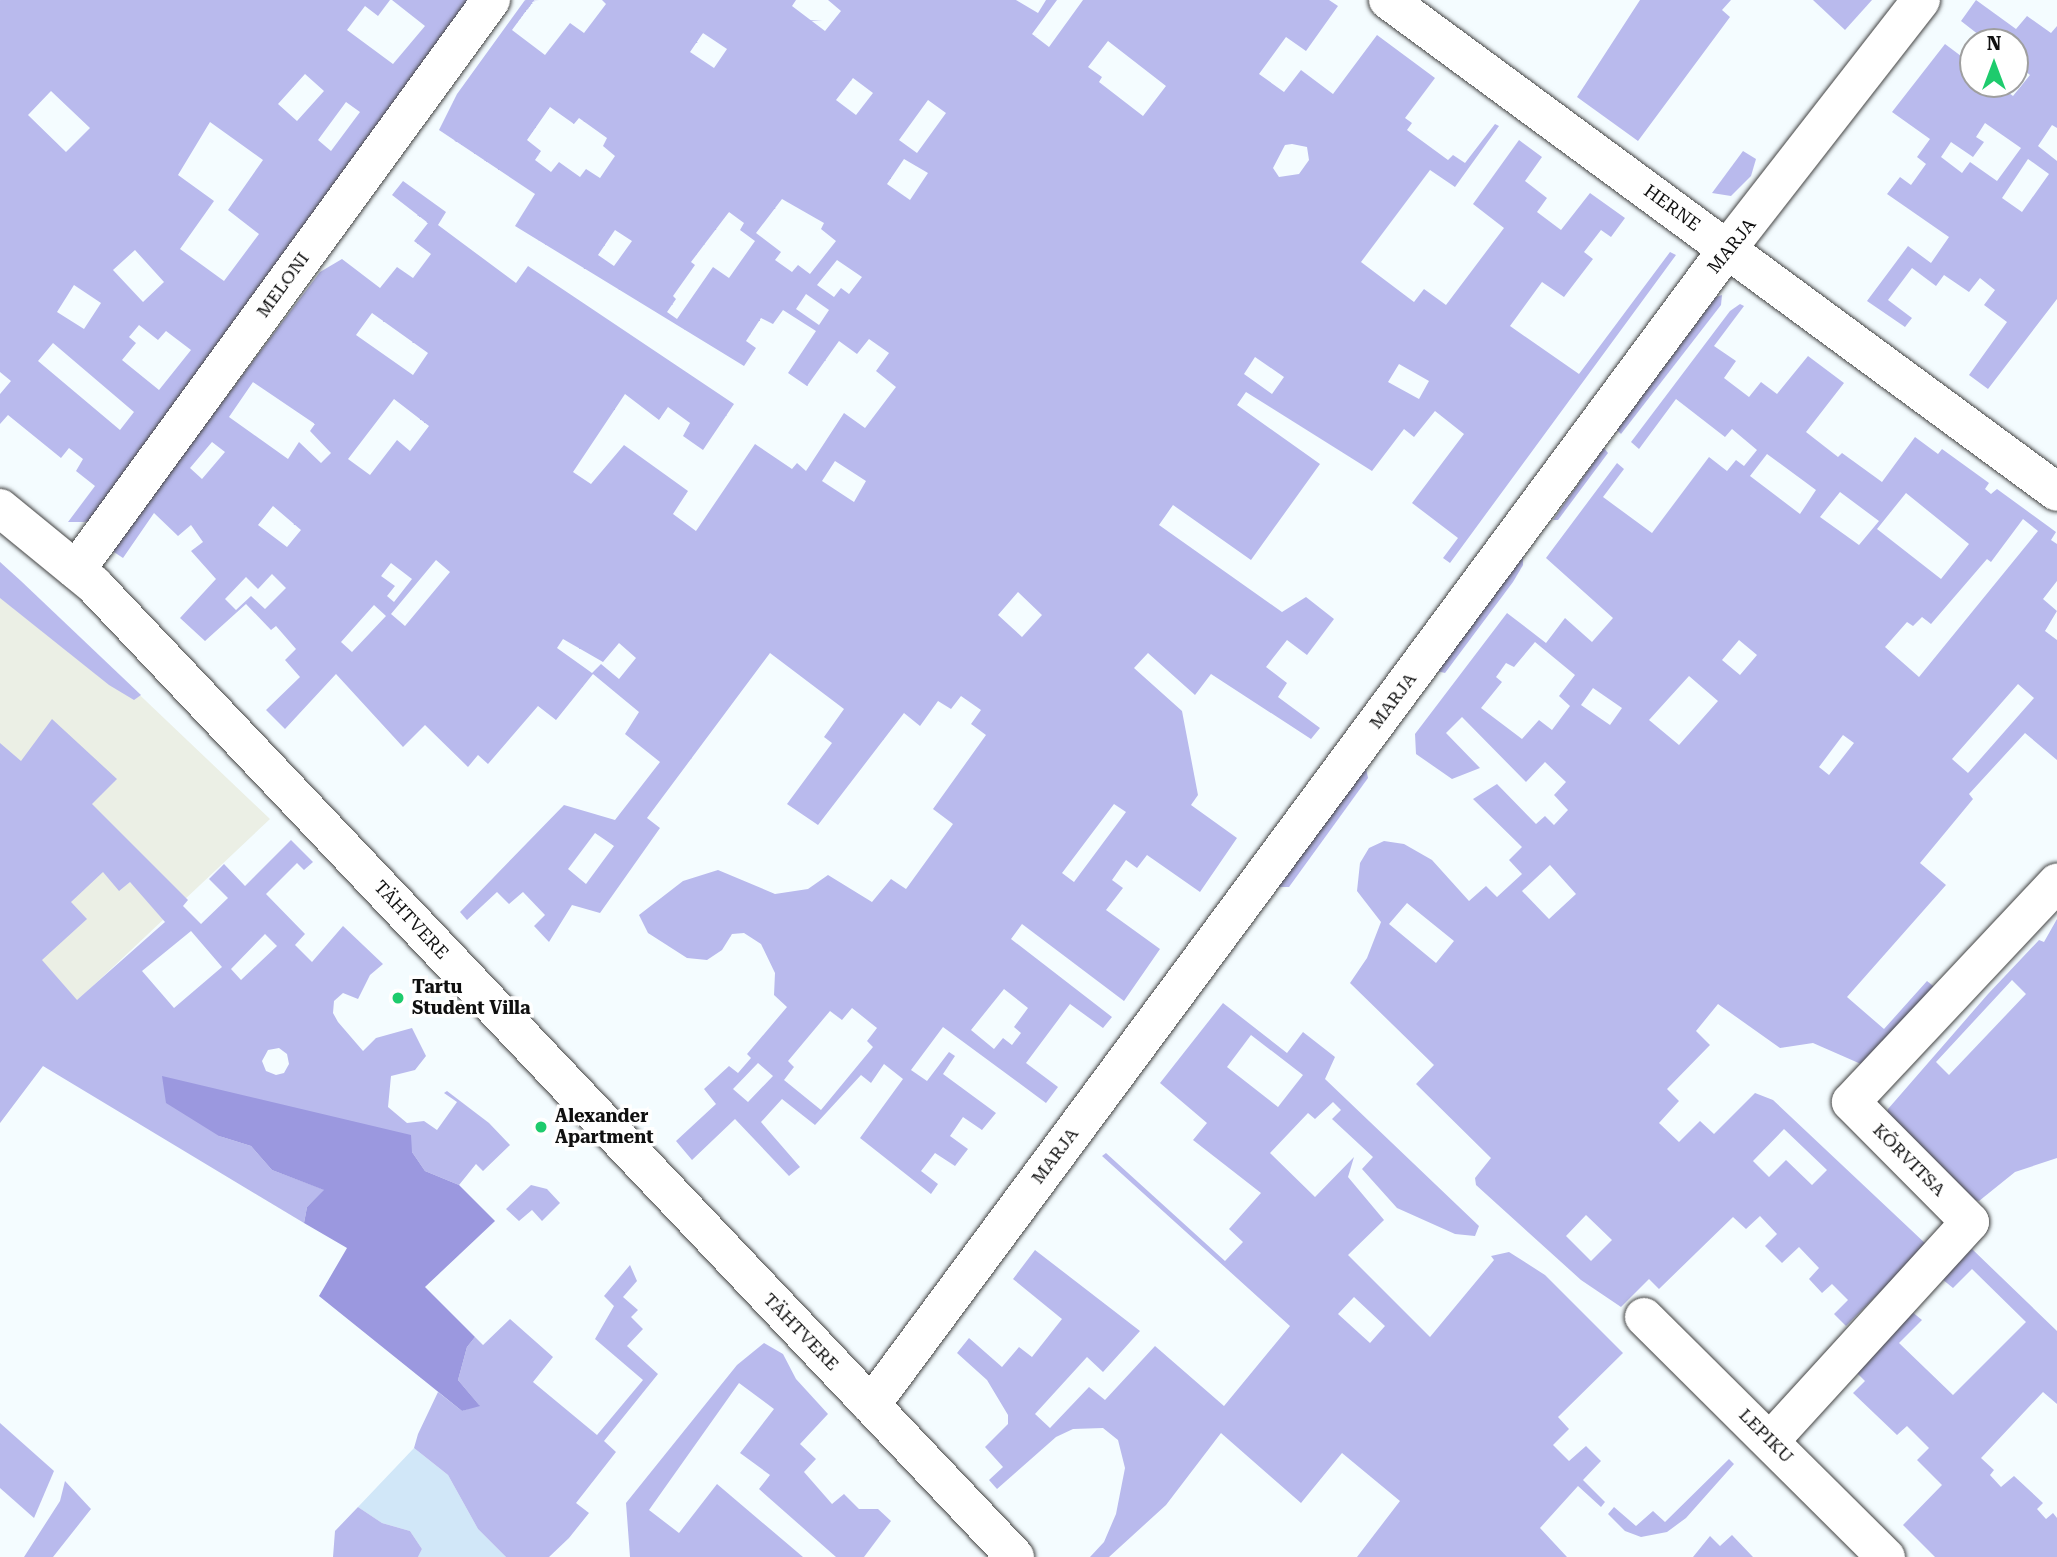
<!DOCTYPE html>
<html>
<head>
<meta charset="utf-8">
<style>
  body { margin:0 }
  #map { position:relative; width:2057px; height:1557px; overflow:hidden; background:#f4fcff; font-family:"Roboto Serif",serif }
  div>[style] { position:absolute }
  .industrial>* { inset:0; background:#ebefe5 }
  .farmland>* { inset:0; background:#d1e7f8 }
  .green>* { inset:0; background:#b9baed }
  .forest>* { inset:0; background:#9b98df }
  .roads { filter:drop-shadow(0 0 2px #434343) drop-shadow(0 0 2px #434343) }
  .minor>* { height:38px; margin:-19px; padding:0 19px; transform-origin:19px; border-radius:19px; background:#fff }
  .dots>* { width:19px; height:19px; translate:-50% -50%; box-sizing:border-box; border:4px solid #fff; border-radius:50% }
  span { translate:-50% -50%; white-space:nowrap; text-align:center; line-height:1.15; -webkit-text-stroke:7px #fff; paint-order:stroke }
  .street-label { font-size:18px; color:#101010 }
  .poi-label { font-size:18px; color:#101010; font-weight:700 }
  .left { translate:0 -50%; text-align:left }
  .north { position:absolute; left:1959px; top:28px; width:70px; height:70px; box-sizing:border-box; background:#fff; border:2px solid #9f9f9f; border-radius:50%; rotate:0deg; font-size:19px; font-weight:700; line-height:28px; text-align:center; color:#101010 }
  .north::after { content:''; display:block; margin:auto; width:24px; height:32px; background:#1ecb6d; clip-path:polygon(50% 0,100% 100%,50% 72%,0 100%) }
</style>
</head>
<body>
<div id="map">
  <div class="industrial">
    <i style="clip-path:polygon(0 562px,270px 819px,77px 1001px,42px 1066px,0 1123px)"></i>
  </div>
  <div class="farmland">
    <i style="clip-path:polygon(414px 1448px,448px 1475px,478px 1529px,506px 1557px,418px 1557px,422px 1549px,410px 1531px,382px 1523px,358px 1507px)"></i>
  </div>
  <div class="green">
    <i style="clip-path:polygon(evenodd,0 0,390px 0,378px 16px,365px 6px,347px 30px,393px 64px,425px 26px,392px 0,475px 0,92px 520px,84px 522px,68px 522px,95px 486px,76px 471px,83px 459px,69px 448px,61px 458px,8px 415px,0 424px,0 394px,11px 381px,0 372px,0 0,305px 74px,324px 91px,297px 121px,278px 104px,305px 74px,0 0,51px 91px,90px 128px,66px 152px,28px 115px,51px 91px,0 0,346px 102px,360px 112px,331px 151px,318px 140px,346px 102px,0 0,210px 122px,263px 160px,228px 210px,259px 234px,224px 281px,180px 249px,214px 201px,178px 175px,210px 122px,0 0,135px 250px,164px 282px,143px 302px,113px 270px,135px 250px,0 0,74px 285px,101px 303px,84px 329px,57px 312px,74px 285px,0 0,139px 325px,158px 340px,166px 331px,191px 350px,159px 390px,122px 360px,136px 343px,129px 337px,139px 325px,0 0,53px 343px,134px 412px,120px 430px,38px 361px,53px 343px)"></i>
    <i style="clip-path:polygon(evenodd,525px 0,534px 0,512px 30px,545px 55px,570px 23px,584px 33px,606px 4px,602px 0,796px 0,792px 6px,825px 31px,841px 11px,828px 0,1016px 0,1038px 13px,1046px 0,1057px 0,1032px 34px,1049px 47px,1083px 0,1329px 0,1338px 6px,1306px 51px,1286px 37px,1259px 74px,1284px 92px,1301px 70px,1333px 94px,1377px 35px,1435px 78px,1405px 118px,1412px 123px,1407px 130px,1448px 160px,1453px 155px,1465px 163px,1495px 124px,1499px 126px,1455px 187px,1430px 170px,1361px 262px,1414px 302px,1424px 289px,1446px 305px,1504px 228px,1473px 204px,1519px 140px,1542px 157px,1525px 181px,1547px 198px,1537px 212px,1561px 230px,1590px 193px,1625px 218px,1611px 237px,1601px 230px,1584px 252px,1593px 259px,1564px 297px,1542px 282px,1510px 326px,1579px 374px,1670px 252px,1676px 255px,1450px 563px,1443px 558px,1458px 538px,1412px 503px,1464px 434px,1435px 411px,1414px 437px,1404px 429px,1372px 471px,1246px 392px,1237px 405px,1320px 464px,1251px 560px,1173px 505px,1159px 525px,1282px 612px,1306px 597px,1334px 619px,1307px 655px,1287px 640px,1266px 667px,1287px 683px,1278px 697px,1320px 728px,1311px 739px,1211px 674px,1195px 695px,1148px 653px,1134px 668px,1182px 711px,1198px 795px,1191px 805px,1237px 838px,1200px 892px,1147px 855px,1137px 868px,1126px 860px,1112px 880px,1123px 888px,1106px 910px,1160px 949px,1124px 1001px,1022px 924px,1011px 939px,1112px 1017px,1103px 1028px,1070px 1004px,1026px 1063px,1058px 1087px,1046px 1103px,943px 1027px,911px 1070px,927px 1081px,949px 1052px,955px 1056px,943px 1074px,996px 1113px,982px 1130px,963px 1117px,950px 1136px,968px 1149px,955px 1166px,935px 1153px,921px 1171px,938px 1184px,931px 1194px,860px 1138px,903px 1079px,884px 1064px,871px 1083px,861px 1075px,815px 1125px,782px 1099px,761px 1122px,800px 1167px,789px 1176px,735px 1119px,692px 1160px,676px 1141px,716px 1104px,704px 1089px,729px 1066px,738px 1073px,751px 1058px,747px 1054px,787px 1007px,774px 995px,775px 973px,761px 944px,744px 933px,732px 934px,722px 950px,707px 960px,687px 958px,648px 933px,639px 915px,683px 881px,718px 870px,775px 894px,808px 889px,828px 875px,872px 902px,891px 879px,906px 889px,953px 824px,933px 809px,986px 735px,971px 724px,981px 710px,961px 696px,951px 709px,938px 701px,920px 726px,904px 713px,818px 825px,787px 804px,832px 743px,824px 737px,844px 709px,770px 653px,647px 818px,660px 828px,600px 913px,572px 905px,549px 942px,534px 926px,545px 915px,523px 892px,509px 904px,497px 892px,467px 920px,460px 912px,564px 805px,615px 820px,660px 762px,625px 734px,639px 712px,593px 674px,556px 720px,538px 706px,488px 764px,478px 755px,468px 767px,425px 725px,403px 747px,336px 674px,285px 729px,266px 710px,300px 677px,285px 660px,296px 649px,276px 626px,271px 630px,246px 604px,205px 641px,180px 618px,216px 579px,191px 551px,203px 542px,191px 525px,178px 536px,154px 513px,123px 558px,111px 550px,320px 272px,342px 259px,380px 288px,397px 267px,413px 278px,431px 254px,414px 241px,428px 223px,392px 195px,403px 181px,446px 212px,438px 225px,516px 283px,528px 266px,734px 404px,703px 450px,683px 436px,690px 423px,668px 407px,659px 420px,625px 394px,573px 472px,591px 484px,624px 445px,688px 491px,673px 514px,696px 531px,755px 444px,792px 469px,797px 463px,806px 471px,844px 413px,865px 428px,896px 387px,876px 371px,889px 353px,869px 339px,857px 354px,839px 341px,807px 386px,788px 373px,816px 331px,783px 310px,773px 324px,761px 318px,746px 341px,756px 348px,744px 366px,515px 226px,535px 194px,439px 130px,457px 94px,525px 0,703px 33px,727px 49px,714px 68px,690px 52px,703px 33px,525px 0,1108px 41px,1166px 86px,1143px 116px,1099px 82px,1102px 77px,1088px 67px,1108px 41px,525px 0,853px 78px,873px 93px,856px 115px,836px 100px,853px 78px,525px 0,928px 100px,946px 113px,917px 153px,899px 140px,928px 100px,525px 0,550px 107px,574px 124px,579px 118px,607px 138px,603px 146px,615px 156px,600px 178px,586px 169px,580px 177px,559px 162px,551px 172px,535px 160px,541px 151px,527px 140px,550px 107px,525px 0,1292px 144px,1307px 147px,1309px 160px,1299px 174px,1279px 177px,1273px 168px,1285px 145px,1292px 144px,525px 0,904px 159px,928px 173px,910px 200px,887px 184px,904px 159px,525px 0,782px 199px,824px 223px,821px 229px,836px 241px,810px 274px,798px 265px,792px 272px,775px 260px,781px 252px,756px 233px,782px 199px,525px 0,729px 212px,744px 223px,740px 230px,755px 241px,729px 278px,713px 267px,677px 319px,667px 312px,676px 299px,673px 296px,695px 265px,691px 262px,729px 212px,525px 0,615px 230px,632px 241px,614px 266px,598px 255px,615px 230px,525px 0,837px 260px,862px 277px,849px 294px,841px 288px,834px 297px,817px 285px,837px 260px,525px 0,806px 294px,829px 310px,819px 325px,796px 309px,806px 294px,525px 0,372px 313px,428px 353px,413px 375px,356px 335px,372px 313px,525px 0,1255px 357px,1284px 377px,1272px 394px,1244px 374px,1255px 357px,525px 0,1399px 364px,1429px 381px,1419px 399px,1388px 382px,1399px 364px,525px 0,253px 382px,315px 424px,310px 431px,331px 453px,321px 463px,299px 442px,288px 459px,229px 417px,253px 382px,525px 0,394px 399px,429px 426px,410px 451px,397px 440px,370px 475px,348px 459px,394px 399px,525px 0,212px 442px,225px 452px,202px 479px,190px 468px,212px 442px,525px 0,835px 461px,866px 481px,854px 502px,822px 481px,835px 461px,525px 0,273px 506px,301px 530px,287px 547px,258px 525px,273px 506px,525px 0,436px 560px,450px 572px,405px 626px,391px 614px,436px 560px,525px 0,391px 563px,412px 579px,394px 602px,387px 596px,395px 586px,381px 576px,391px 563px,525px 0,272px 574px,286px 588px,265px 609px,251px 596px,236px 610px,225px 599px,246px 577px,258px 589px,272px 574px,525px 0,1018px 592px,1042px 615px,1022px 637px,998px 615px,1018px 592px,525px 0,374px 605px,386px 616px,352px 652px,341px 642px,374px 605px,525px 0,563px 639px,603px 662px,619px 643px,636px 658px,619px 679px,601px 664px,592px 673px,557px 648px,563px 639px,525px 0,1114px 804px,1126px 812px,1074px 882px,1062px 873px,1114px 804px,525px 0,595px 833px,614px 846px,586px 884px,568px 869px,595px 833px,525px 0,1004px 989px,1028px 1008px,1014px 1027px,1021px 1033px,1012px 1045px,1003px 1038px,994px 1049px,971px 1030px,1004px 989px,525px 0,852px 1008px,877px 1028px,867px 1041px,873px 1047px,821px 1110px,784px 1080px,794px 1067px,788px 1061px,830px 1011px,842px 1020px,852px 1008px,525px 0,758px 1063px,773px 1076px,748px 1102px,733px 1089px,758px 1063px)"></i>
    <i style="clip-path:polygon(1640px 0,1731px 0,1722px 10px,1730px 17px,1638px 141px,1577px 97px)"></i>
    <i style="clip-path:polygon(1813px 0,1872px 0,1845px 30px)"></i>
    <i style="clip-path:polygon(evenodd,1976px 0,2016px 29px,2027px 16px,2051px 33px,2057px 26px,2057px 128px,2052px 125px,2038px 146px,2057px 161px,2057px 299px,1988px 389px,1969px 375px,2007px 322px,1984px 305px,1995px 290px,1980px 278px,1969px 292px,1944px 275px,1936px 286px,1912px 268px,1888px 300px,1912px 318px,1905px 327px,1867px 301px,1908px 246px,1931px 263px,1949px 237px,1887px 194px,1900px 177px,1911px 185px,1926px 164px,1917px 157px,1930px 139px,1892px 112px,1945px 44px,1973px 65px,1973px 84px,1997px 84px,2013px 96px,2030px 75px,2015px 63px,2015px 42px,1988px 42px,1961px 21px,1976px 0,1985px 123px,2021px 148px,1997px 181px,1970px 162px,1962px 173px,1941px 157px,1951px 142px,1973px 157px,1984px 142px,1976px 137px,1985px 123px,1976px 0,2028px 159px,2049px 174px,2022px 212px,2002px 198px,2028px 159px)"></i>
    <i style="clip-path:polygon(1743px 151px,1756px 159px,1751px 176px,1731px 196px,1712px 193px)"></i>
    <i style="clip-path:polygon(1722px 295px,1721px 305px,1621px 434px,1617px 430px,1716px 297px)"></i>
    <i style="clip-path:polygon(evenodd,1740px 304px,1744px 306px,1714px 346px,1736px 361px,1724px 378px,1749px 397px,1761px 382px,1777px 394px,1808px 356px,1844px 383px,1806px 432px,1838px 457px,1842px 453px,1882px 482px,1915px 437px,1938px 454px,1942px 449px,1989px 483px,1985px 489px,1991px 494px,1997px 489px,2056px 532px,2051px 540px,2057px 544px,2057px 581px,2043px 599px,2057px 611px,2045px 631px,2057px 640px,2057px 760px,2025px 733px,1969px 794px,1973px 799px,1920px 863px,1946px 885px,1847px 997px,1884px 1029px,1927px 981px,1937px 989px,1870px 1068px,1813px 1043px,1780px 1048px,1718px 1004px,1696px 1031px,1710px 1045px,1667px 1089px,1679px 1101px,1659px 1123px,1679px 1142px,1700px 1121px,1714px 1134px,1755px 1093px,1773px 1100px,1927px 1245px,1846px 1326px,1834px 1314px,1848px 1300px,1832px 1284px,1822px 1293px,1809px 1279px,1819px 1268px,1799px 1247px,1782px 1263px,1765px 1246px,1777px 1234px,1760px 1216px,1746px 1229px,1733px 1217px,1659px 1289px,1649px 1279px,1621px 1307px,1581px 1280px,1476px 1185px,1475px 1178px,1491px 1158px,1416px 1084px,1434px 1065px,1350px 983px,1367px 958px,1381px 922px,1357px 891px,1360px 863px,1369px 848px,1384px 841px,1404px 844px,1432px 860px,1469px 901px,1486px 886px,1497px 897px,1522px 874px,1509px 860px,1522px 847px,1473px 799px,1497px 784px,1536px 824px,1545px 816px,1554px 825px,1568px 810px,1554px 795px,1566px 782px,1545px 762px,1526px 782px,1462px 717px,1446px 733px,1480px 768px,1452px 779px,1416px 754px,1415px 734px,1507px 613px,1546px 643px,1565px 618px,1592px 642px,1613px 618px,1546px 558px,1617px 463px,1624px 469px,1603px 497px,1652px 533px,1709px 457px,1727px 471px,1736px 460px,1744px 466px,1757px 450px,1732px 429px,1725px 437px,1676px 399px,1639px 449px,1631px 442px,1730px 311px,1740px 304px,1767px 454px,1816px 490px,1800px 514px,1750px 476px,1767px 454px,1740px 304px,1840px 492px,1879px 521px,1859px 545px,1820px 517px,1840px 492px,1740px 304px,1906px 493px,1969px 544px,1941px 579px,1877px 529px,1906px 493px,1740px 304px,2023px 519px,2038px 531px,1919px 677px,1885px 647px,1907px 622px,1913px 626px,1922px 617px,1931px 624px,1987px 559px,1991px 562px,2023px 519px,1740px 304px,1739px 640px,1757px 655px,1740px 675px,1722px 660px,1739px 640px,1740px 304px,1535px 642px,1575px 675px,1559px 696px,1570px 706px,1552px 730px,1539px 720px,1522px 739px,1481px 708px,1502px 682px,1496px 677px,1506px 663px,1514px 667px,1535px 642px,1740px 304px,1689px 676px,1718px 701px,1679px 745px,1649px 720px,1689px 676px,1740px 304px,2018px 684px,2034px 698px,1968px 773px,1952px 759px,2018px 684px,1740px 304px,1593px 688px,1622px 708px,1610px 725px,1581px 705px,1593px 688px,1740px 304px,1843px 735px,1854px 743px,1829px 775px,1819px 767px,1843px 735px,1740px 304px,1550px 865px,1576px 894px,1549px 919px,1522px 891px,1550px 865px,1740px 304px,1407px 903px,1454px 941px,1436px 963px,1389px 924px,1407px 903px,1740px 304px,1784px 1129px,1827px 1170px,1812px 1185px,1786px 1160px,1769px 1177px,1753px 1161px,1784px 1129px,1740px 304px,1586px 1215px,1612px 1240px,1591px 1261px,1566px 1236px,1586px 1215px)"></i>
    <i style="clip-path:polygon(1604px 448px,1608px 453px,1558px 520px,1553px 520px)"></i>
    <i style="clip-path:polygon(1523px 557px,1523px 565px,1513px 582px,1445px 673px,1437px 671px)"></i>
    <i style="clip-path:polygon(0 562px,21px 581px,141px 695px,134px 700px,109px 685px,0 598px)"></i>
    <i style="clip-path:polygon(evenodd,52px 719px,117px 779px,92px 804px,188px 900px,183px 906px,201px 924px,228px 898px,209px 879px,224px 864px,245px 886px,291px 840px,313px 862px,304px 870px,297px 863px,266px 894px,305px 934px,295px 945px,312px 962px,343px 926px,383px 964px,370px 975px,358px 999px,343px 993px,334px 1001px,333px 1013px,338px 1022px,363px 1051px,376px 1038px,412px 1028px,426px 1056px,415px 1070px,391px 1076px,388px 1107px,407px 1123px,424px 1121px,437px 1130px,457px 1102px,444px 1093px,447px 1091px,489px 1123px,510px 1145px,483px 1171px,476px 1164px,459px 1185px,425px 1171px,412px 1152px,219px 1136px,251px 1146px,272px 1170px,325px 1190px,307px 1207px,304px 1223px,43px 1066px,0 1123px,0 743px,21px 761px,52px 719px,103px 872px,119px 891px,130px 882px,165px 922px,77px 1000px,42px 960px,87px 919px,71px 902px,103px 872px,52px 719px,191px 931px,222px 967px,174px 1008px,142px 971px,191px 931px,52px 719px,265px 934px,277px 946px,241px 980px,231px 969px,265px 934px,52px 719px,279px 1048px,287px 1054px,289px 1064px,284px 1073px,276px 1075px,266px 1071px,262px 1061px,268px 1050px,279px 1048px)"></i>
    <i style="clip-path:polygon(1366px 768px,1368px 778px,1289px 887px,1278px 887px)"></i>
    <i style="clip-path:polygon(evenodd,2057px 919px,2057px 1158px,2015px 1172px,1979px 1201px,1971px 1199px,1887px 1113px,1888px 1109px,1988px 994px,2039px 940px,2044px 942px,2057px 919px,2012px 980px,2026px 994px,1949px 1075px,1936px 1062px,2012px 980px)"></i>
    <i style="clip-path:polygon(evenodd,1223px 1003px,1287px 1053px,1303px 1032px,1335px 1057px,1325px 1079px,1479px 1226px,1475px 1236px,1455px 1234px,1397px 1208px,1362px 1169px,1373px 1157px,1332px 1119px,1341px 1110px,1333px 1102px,1315px 1119px,1308px 1113px,1270px 1153px,1315px 1197px,1354px 1157px,1348px 1177px,1384px 1220px,1348px 1255px,1430px 1337px,1494px 1260px,1491px 1256px,1509px 1252px,1545px 1275px,1623px 1353px,1558px 1417px,1569px 1429px,1553px 1445px,1569px 1461px,1586px 1446px,1601px 1461px,1583px 1480px,1605px 1502px,1601px 1507px,1578px 1486px,1540px 1528px,1567px 1557px,1357px 1557px,1400px 1501px,1342px 1453px,1301px 1503px,1221px 1433px,1166px 1505px,1109px 1557px,1090px 1557px,1104px 1542px,1116px 1514px,1125px 1468px,1118px 1440px,1103px 1428px,1073px 1429px,1056px 1437px,997px 1489px,989px 1480px,1003px 1467px,985px 1447px,1008px 1424px,1008px 1415px,987px 1380px,957px 1353px,969px 1338px,1002px 1367px,1019px 1347px,1032px 1357px,1062px 1319px,1013px 1279px,1035px 1250px,1140px 1331px,1103px 1372px,1087px 1357px,1035px 1414px,1050px 1428px,1089px 1387px,1105px 1400px,1155px 1346px,1224px 1406px,1290px 1326px,1102px 1156px,1106px 1153px,1225px 1261px,1243px 1242px,1229px 1229px,1261px 1193px,1193px 1140px,1207px 1123px,1160px 1083px,1223px 1003px,1251px 1035px,1303px 1075px,1278px 1107px,1227px 1067px,1251px 1035px,1223px 1003px,1354px 1297px,1385px 1326px,1370px 1343px,1338px 1314px,1354px 1297px)"></i>
    <i style="clip-path:polygon(531px 1185px,547px 1189px,560px 1203px,542px 1221px,532px 1210px,519px 1221px,506px 1209px)"></i>
    <i style="clip-path:polygon(1972px 1249px,2057px 1331px,2057px 1404px,2043px 1392px,1981px 1458px,1994px 1470px,1990px 1475px,2001px 1487px,2014px 1476px,2043px 1503px,2037px 1509px,2046px 1519px,2053px 1513px,2057px 1518px,2057px 1557px,1935px 1557px,1903px 1525px,1942px 1485px,1917px 1460px,1929px 1448px,1907px 1426px,1897px 1435px,1853px 1393px,1865px 1381px,1855px 1371px,1911px 1311px,1922px 1320px,1899px 1343px,1953px 1395px,2026px 1322px,1972px 1269px,1953px 1288px,1942px 1279px)"></i>
    <i style="clip-path:polygon(630px 1265px,637px 1281px,623px 1297px,638px 1310px,631px 1317px,643px 1329px,627px 1346px,658px 1374px,604px 1441px,616px 1452px,576px 1503px,589px 1513px,569px 1538px,549px 1557px,506px 1557px,478px 1529px,448px 1475px,414px 1448px,418px 1434px,438px 1392px,462px 1411px,479px 1405px,458px 1380px,467px 1347px,475px 1337px,483px 1345px,510px 1319px,553px 1357px,533px 1382px,597px 1435px,643px 1380px,595px 1339px,614px 1306px,604px 1296px)"></i>
    <i style="clip-path:polygon(764px 1343px,783px 1354px,796px 1379px,828px 1414px,800px 1444px,816px 1459px,804px 1472px,832px 1504px,844px 1494px,859px 1509px,878px 1509px,891px 1521px,864px 1557px,836px 1557px,759px 1489px,770px 1475px,740px 1453px,774px 1409px,739px 1383px,649px 1510px,679px 1533px,717px 1484px,803px 1557px,630px 1557px,626px 1503px,737px 1365px)"></i>
    <i style="clip-path:polygon(0 1423px,54px 1471px,34px 1518px,0 1488px)"></i>
    <i style="clip-path:polygon(1729px 1459px,1734px 1464px,1686px 1518px,1667px 1532px,1641px 1537px,1625px 1531px,1608px 1514px,1614px 1507px,1636px 1526px,1653px 1511px,1665px 1522px)"></i>
    <i style="clip-path:polygon(65px 1481px,91px 1509px,53px 1557px,24px 1557px,60px 1501px)"></i>
    <i style="clip-path:polygon(358px 1507px,382px 1523px,410px 1531px,422px 1549px,418px 1557px,333px 1557px,335px 1531px)"></i>
    <i style="clip-path:polygon(1732px 1535px,1753px 1557px,1693px 1557px,1710px 1536px,1720px 1546px)"></i>
  </div>
  <div class="forest">
    <i style="clip-path:polygon(162px 1076px,411px 1135px,412px 1152px,425px 1171px,459px 1185px,495px 1221px,425px 1287px,475px 1337px,467px 1347px,458px 1380px,480px 1406px,462px 1411px,319px 1296px,347px 1248px,304px 1223px,307px 1207px,324px 1190px,272px 1170px,251px 1146px,219px 1136px,166px 1103px)"></i>
  </div>
  <div class="roads">
    <div class="minor">
      <i style="left:1388px;top:0;width:830px;rotate:36.33deg"></i>
      <i style="left:0;top:508px;width:122px;rotate:39.3deg"></i>
      <i style="left:94px;top:585px;width:1339px;rotate:46.54deg"></i>
      <i style="left:76px;top:570px;width:705px;rotate:-53.94deg"></i>
      <i style="left:1644px;top:1317px;width:341px;rotate:44.8deg"></i>
      <i style="left:871px;top:1405px;width:1440px;rotate:-53.47deg"></i>
      <i style="left:1728px;top:248px;width:314px;rotate:-52.1deg"></i>
      <i style="left:1771px;top:1440px;width:295px;rotate:-47.6deg"></i>
      <i style="left:1970px;top:1222px;width:169px;rotate:-134.8deg"></i>
      <i style="left:1851px;top:1102px;width:301px;rotate:-46.8deg"></i>
    </div>
  </div>
  <div class="dots">
    <i style="left:398px;top:998px;background:#1ecb6d"></i>
    <i style="left:541px;top:1127px;background:#1ecb6d"></i>
  </div>
  <div class="street-label">
    <span style="left:1672px;top:208px;rotate:36deg">HERNE</span>
    <span style="left:1732px;top:246px;rotate:-51deg">MARJA</span>
    <span style="left:283px;top:285px;rotate:-54deg">MELONI</span>
    <span style="left:1393px;top:701px;rotate:-53deg">MARJA</span>
    <span style="left:411px;top:920px;rotate:47deg">TÄHTVERE</span>
    <span style="left:1055px;top:1156px;rotate:-53deg">MARJA</span>
    <span style="left:1909px;top:1160px;rotate:45deg">KÕRVITSA</span>
    <span style="left:801px;top:1332px;rotate:46deg">TÄHTVERE</span>
    <span style="left:1766px;top:1436px;rotate:45deg">LEPIKU</span>
  </div>
  <div class="poi-label">
    <span class="left" style="left:412px;top:998px">Tartu<br>Student Villa</span>
    <span class="left" style="left:555px;top:1127px">Alexander<br>Apartment</span>
  </div>
  <div class="north">N</div>
</div>
</body>
</html>
